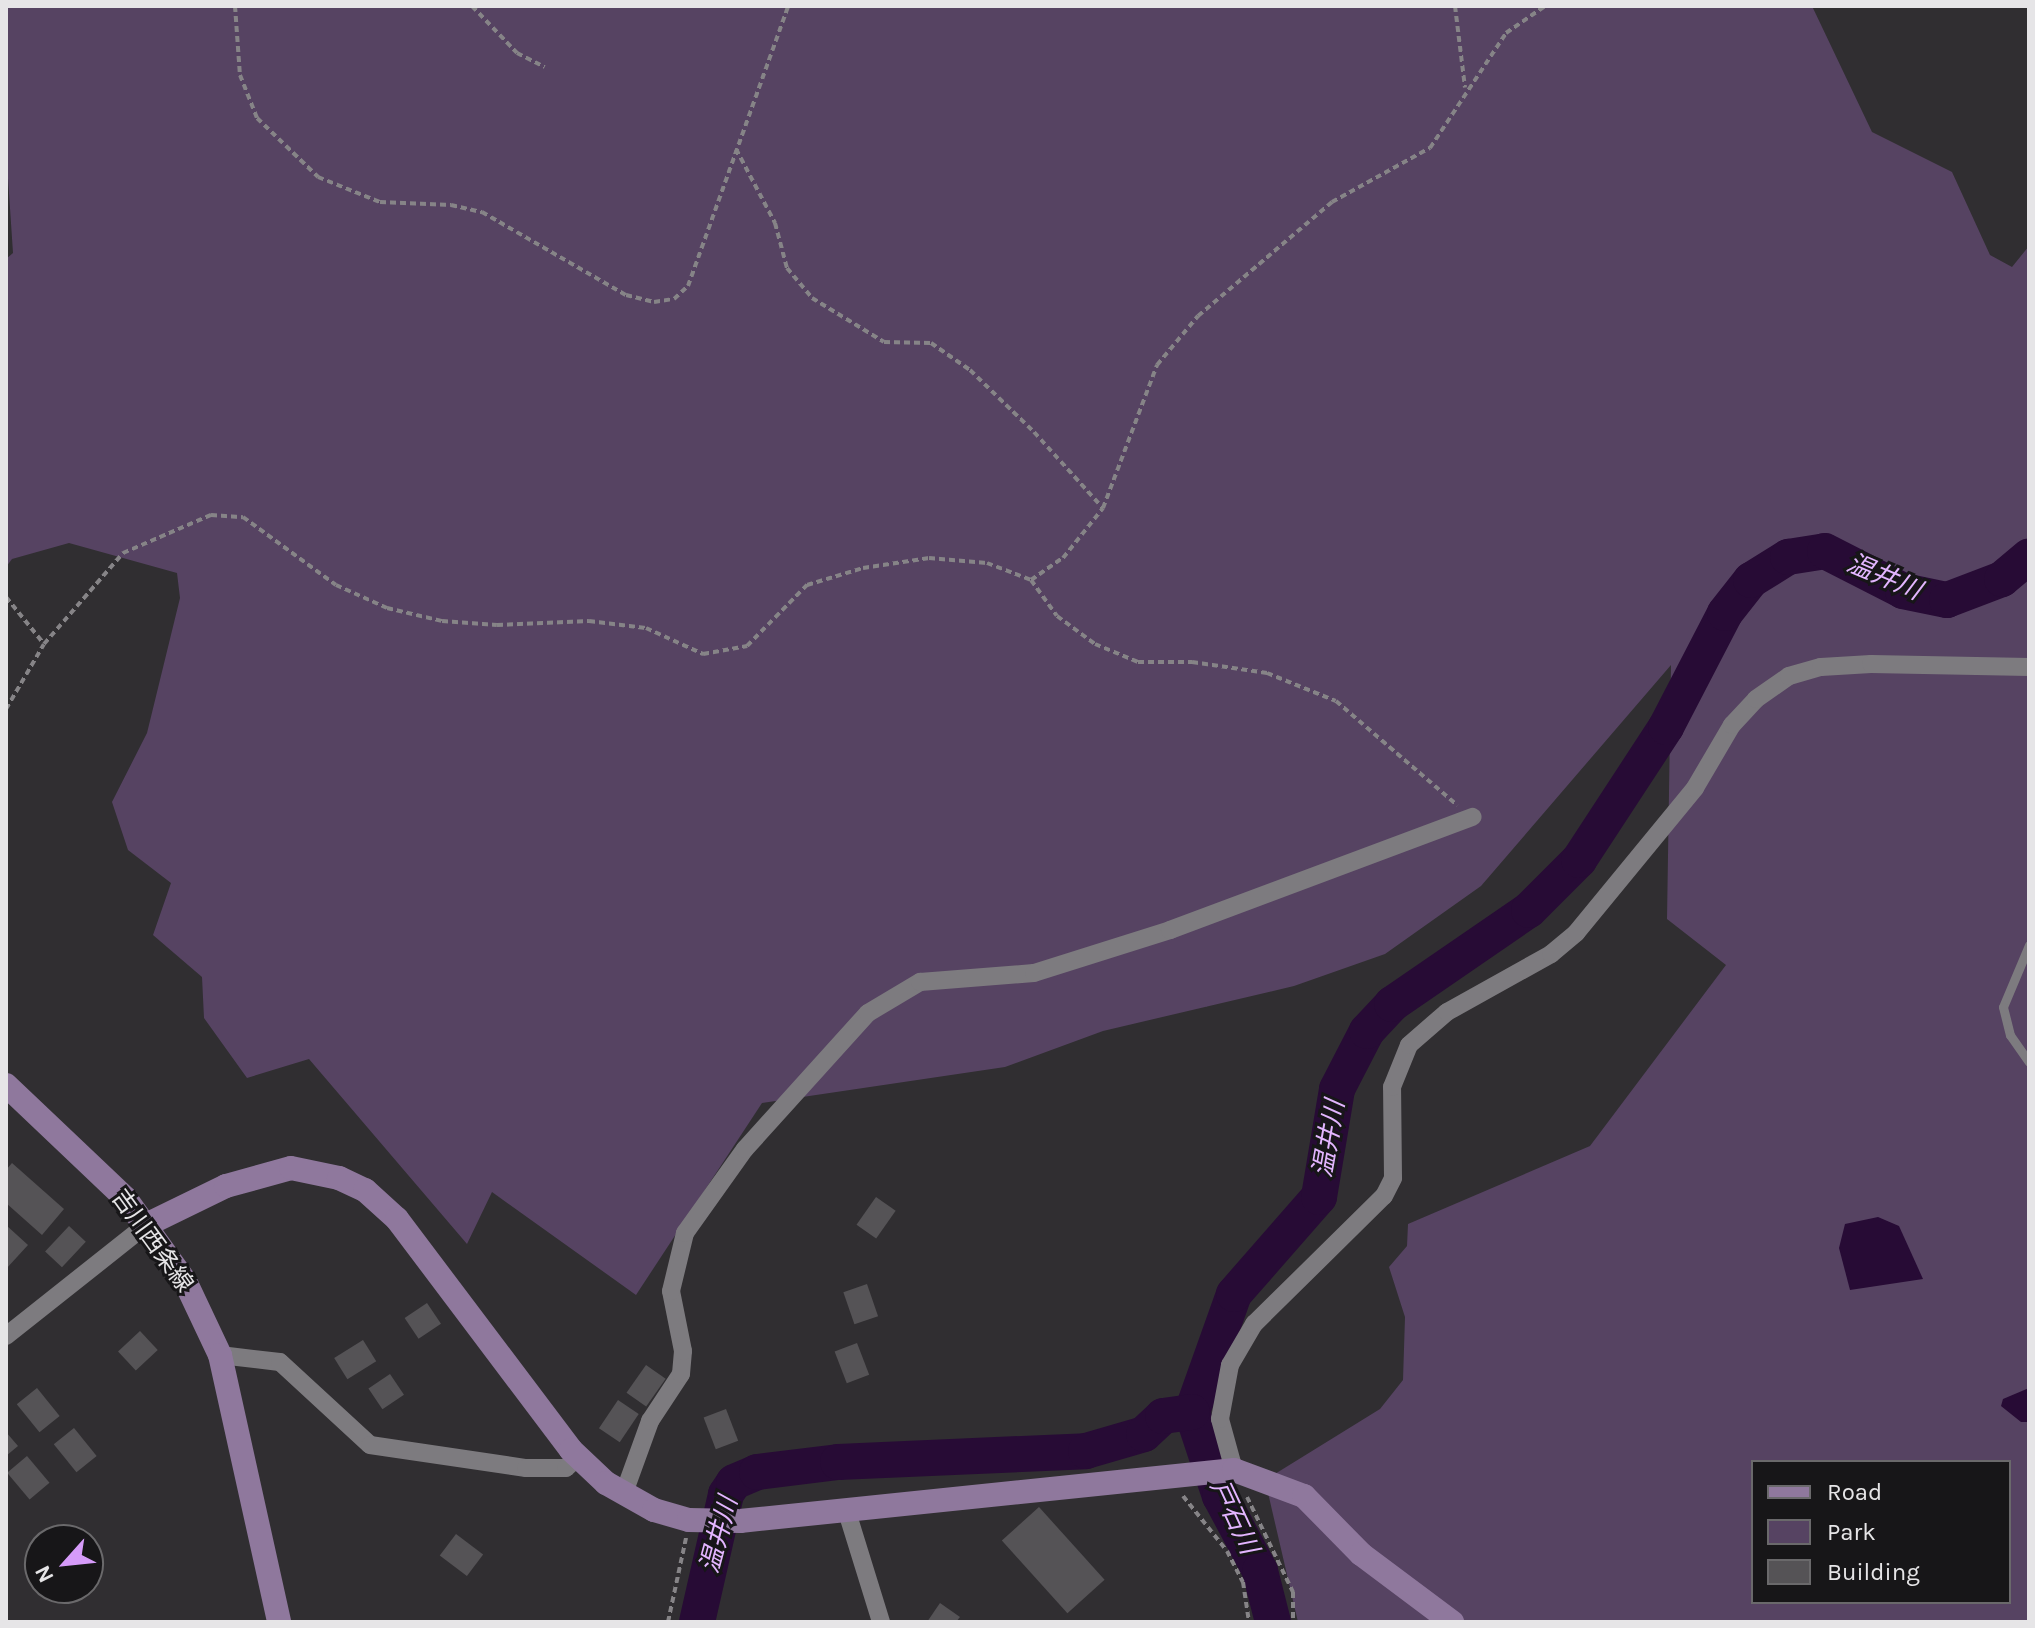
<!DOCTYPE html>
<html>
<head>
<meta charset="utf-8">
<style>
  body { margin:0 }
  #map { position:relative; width:2035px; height:1628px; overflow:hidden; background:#302e31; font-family:Karla,"Noto Sans JP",sans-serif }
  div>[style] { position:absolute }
  .green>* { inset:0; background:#564362 }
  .water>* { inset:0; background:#270b35 }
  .river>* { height:36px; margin:-18px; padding:0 18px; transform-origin:18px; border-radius:18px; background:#270b35 }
  .building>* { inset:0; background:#555356; transform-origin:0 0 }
  .path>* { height:4px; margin-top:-2px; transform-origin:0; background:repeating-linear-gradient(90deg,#868487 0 6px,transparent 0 10px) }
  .lane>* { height:9px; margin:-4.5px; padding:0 4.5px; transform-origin:4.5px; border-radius:4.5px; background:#7d7b7f }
  .street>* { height:18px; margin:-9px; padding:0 9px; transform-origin:9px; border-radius:9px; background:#7d7b7f }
  .secondary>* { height:24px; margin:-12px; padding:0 12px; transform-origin:12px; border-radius:12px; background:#8f789d }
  span { translate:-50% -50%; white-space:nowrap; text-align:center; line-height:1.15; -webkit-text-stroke:6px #171618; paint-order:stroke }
  .street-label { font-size:24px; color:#e6e5e7 }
  .water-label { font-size:26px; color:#e3b5ff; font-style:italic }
  .frame { position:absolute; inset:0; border:8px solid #e6e5e7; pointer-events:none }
  .legend { position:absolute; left:1751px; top:1460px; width:260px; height:144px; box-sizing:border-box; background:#171618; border:2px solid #6a696b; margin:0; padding:10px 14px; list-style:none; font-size:24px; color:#e6e5e7 }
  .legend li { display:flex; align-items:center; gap:16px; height:40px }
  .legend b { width:40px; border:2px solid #6a696b }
  .north { position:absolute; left:24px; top:1524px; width:80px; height:80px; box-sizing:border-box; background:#171618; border:2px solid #6a696b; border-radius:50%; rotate:243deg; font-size:22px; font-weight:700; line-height:32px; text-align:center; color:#e6e5e7 }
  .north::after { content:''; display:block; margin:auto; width:28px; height:36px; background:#d69bf9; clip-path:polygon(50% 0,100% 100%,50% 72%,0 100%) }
</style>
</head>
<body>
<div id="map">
  <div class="green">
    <i style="clip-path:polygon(evenodd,6px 6px,1812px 6px,1872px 132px,1952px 172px,1990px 255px,2012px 267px,2029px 246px,2029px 1622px,1298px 1622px,1265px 1480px,1380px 1409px,1403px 1380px,1405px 1317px,1389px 1267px,1407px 1246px,1408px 1224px,1590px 1146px,1726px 965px,1667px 919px,1671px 665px,1481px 886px,1385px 954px,1294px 986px,1103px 1031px,1005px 1067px,762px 1103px,636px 1295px,492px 1192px,467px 1244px,309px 1059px,247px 1078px,204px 1018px,202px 977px,153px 935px,171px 883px,128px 850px,112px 802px,147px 733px,180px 598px,177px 573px,69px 543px,12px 559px,6px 567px,6px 259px,13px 253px,6px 148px,6px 6px,1753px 1462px,2009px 1462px,2009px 1602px,1753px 1602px,1753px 1462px)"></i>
  </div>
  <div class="water">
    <i style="clip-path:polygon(1878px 1217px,1899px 1226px,1923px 1279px,1850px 1290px,1839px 1248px,1845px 1224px)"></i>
    <i style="clip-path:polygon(2029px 1388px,2029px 1422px,2021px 1422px,2001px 1406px,2003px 1399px)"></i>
  </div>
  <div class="river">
    <i style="left:1192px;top:1412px;width:125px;rotate:-70.4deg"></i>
    <i style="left:1234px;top:1294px;width:129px;rotate:-48.8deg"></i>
    <i style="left:1319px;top:1197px;width:109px;rotate:-80.5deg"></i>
    <i style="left:1337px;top:1089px;width:65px;rotate:-62.7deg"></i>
    <i style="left:1367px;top:1031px;width:37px;rotate:-47deg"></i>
    <i style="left:1392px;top:1004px;width:166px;rotate:-34.5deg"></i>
    <i style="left:1529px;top:910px;width:71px;rotate:-45deg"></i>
    <i style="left:1579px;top:860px;width:159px;rotate:-56.8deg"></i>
    <i style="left:1666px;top:727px;width:128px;rotate:-62.6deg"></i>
    <i style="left:1725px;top:613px;width:42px;rotate:-51.8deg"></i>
    <i style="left:1751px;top:580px;width:44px;rotate:-31.9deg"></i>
    <i style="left:1788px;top:557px;width:37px;rotate:-9deg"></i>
    <i style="left:1825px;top:551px;width:88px;rotate:27.1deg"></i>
    <i style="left:1903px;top:591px;width:45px;rotate:11.6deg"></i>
    <i style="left:1947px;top:600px;width:59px;rotate:-20.9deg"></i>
    <i style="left:2002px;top:579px;width:35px;rotate:-40deg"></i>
    <i style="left:1192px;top:1412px;width:89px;rotate:71.6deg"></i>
    <i style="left:1220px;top:1496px;width:85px;rotate:61.9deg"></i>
    <i style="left:1260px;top:1571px;width:53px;rotate:75.7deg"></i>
    <i style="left:697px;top:1622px;width:131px;rotate:-77.2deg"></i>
    <i style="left:726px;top:1494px;width:14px;rotate:-56deg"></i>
    <i style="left:734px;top:1482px;width:25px;rotate:-23deg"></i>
    <i style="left:757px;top:1472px;width:82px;rotate:-7deg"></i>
    <i style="left:838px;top:1462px;width:248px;rotate:-2.5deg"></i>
    <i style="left:1086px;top:1451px;width:60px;rotate:-16.3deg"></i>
    <i style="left:1144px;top:1434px;width:26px;rotate:-43deg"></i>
    <i style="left:1163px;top:1416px;width:29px;rotate:-8deg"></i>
  </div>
  <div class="building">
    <i style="clip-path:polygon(12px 1163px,64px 1209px,42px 1235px,6px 1203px,6px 1170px)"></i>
    <i style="left:876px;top:1197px;width:24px;height:34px;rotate:35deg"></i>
    <i style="clip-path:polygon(6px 1225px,28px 1245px,6px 1269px)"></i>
    <i style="left:69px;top:1226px;width:23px;height:35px;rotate:43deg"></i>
    <i style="left:867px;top:1284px;width:34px;height:25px;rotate:71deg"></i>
    <i style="left:427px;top:1303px;width:25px;height:27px;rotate:56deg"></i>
    <i style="left:140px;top:1331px;width:26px;height:30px;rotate:47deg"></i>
    <i style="left:363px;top:1340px;width:25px;height:34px;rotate:58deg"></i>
    <i style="left:857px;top:1343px;width:34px;height:24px;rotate:69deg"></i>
    <i style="left:646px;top:1365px;width:24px;height:34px;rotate:35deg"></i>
    <i style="left:390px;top:1374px;width:25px;height:26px;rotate:56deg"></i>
    <i style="left:37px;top:1388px;width:36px;height:26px;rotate:51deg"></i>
    <i style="left:618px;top:1400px;width:25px;height:34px;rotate:34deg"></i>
    <i style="left:726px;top:1409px;width:34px;height:24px;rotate:69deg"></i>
    <i style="left:74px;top:1428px;width:36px;height:26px;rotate:51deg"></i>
    <i style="clip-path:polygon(6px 1432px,18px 1446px,6px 1456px)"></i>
    <i style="left:27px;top:1456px;width:35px;height:26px;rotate:50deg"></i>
    <i style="left:1039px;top:1507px;width:98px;height:50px;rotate:48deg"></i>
    <i style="left:456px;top:1534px;width:34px;height:27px;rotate:37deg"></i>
    <i style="clip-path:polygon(940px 1603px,960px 1617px,956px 1622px,927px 1622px)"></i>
  </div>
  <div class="path">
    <i style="left:235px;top:6px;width:69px;rotate:85.9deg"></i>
    <i style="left:240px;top:75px;width:46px;rotate:68.4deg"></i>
    <i style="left:257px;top:118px;width:85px;rotate:44deg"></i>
    <i style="left:318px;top:177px;width:67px;rotate:22deg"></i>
    <i style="left:380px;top:202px;width:71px;rotate:2.4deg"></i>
    <i style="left:451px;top:205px;width:32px;rotate:13deg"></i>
    <i style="left:482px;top:212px;width:166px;rotate:30deg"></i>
    <i style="left:626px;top:295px;width:29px;rotate:14deg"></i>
    <i style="left:654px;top:302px;width:20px;rotate:-9deg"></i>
    <i style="left:674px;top:299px;width:19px;rotate:-43deg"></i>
    <i style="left:688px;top:286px;width:297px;rotate:-70.3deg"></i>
    <i style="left:472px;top:6px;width:65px;rotate:46.2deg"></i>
    <i style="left:517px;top:53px;width:31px;rotate:27deg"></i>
    <i style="left:1455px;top:6px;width:82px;rotate:83deg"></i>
    <i style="left:736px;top:149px;width:84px;rotate:62.2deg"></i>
    <i style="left:775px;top:223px;width:47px;rotate:75.1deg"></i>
    <i style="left:787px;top:268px;width:39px;rotate:50deg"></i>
    <i style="left:812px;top:298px;width:84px;rotate:31.4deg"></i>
    <i style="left:884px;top:342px;width:47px;rotate:1.2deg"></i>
    <i style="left:931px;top:343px;width:47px;rotate:34.7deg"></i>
    <i style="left:970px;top:370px;width:89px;rotate:44.1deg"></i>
    <i style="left:1034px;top:432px;width:103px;rotate:47.8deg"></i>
    <i style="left:1031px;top:580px;width:39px;rotate:-35deg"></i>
    <i style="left:1063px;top:558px;width:64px;rotate:-51.3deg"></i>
    <i style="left:1103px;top:508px;width:153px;rotate:-69.3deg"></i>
    <i style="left:1157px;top:365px;width:64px;rotate:-50.1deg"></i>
    <i style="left:1198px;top:316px;width:176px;rotate:-40.4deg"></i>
    <i style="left:1332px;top:202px;width:112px;rotate:-28.9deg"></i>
    <i style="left:1430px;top:148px;width:138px;rotate:-56.5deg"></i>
    <i style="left:1506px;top:33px;width:47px;rotate:-34.7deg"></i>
    <i style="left:6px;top:597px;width:60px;rotate:51deg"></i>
    <i style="left:6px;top:709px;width:75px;rotate:-59.7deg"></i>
    <i style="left:44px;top:644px;width:121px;rotate:-49deg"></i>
    <i style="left:123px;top:553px;width:96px;rotate:-23.4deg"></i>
    <i style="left:211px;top:515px;width:32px;rotate:4deg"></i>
    <i style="left:243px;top:517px;width:115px;rotate:36.2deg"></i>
    <i style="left:336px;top:585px;width:56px;rotate:24.3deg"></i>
    <i style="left:387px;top:608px;width:57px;rotate:13.3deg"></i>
    <i style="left:442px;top:621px;width:55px;rotate:4.2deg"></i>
    <i style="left:497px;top:625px;width:92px;rotate:-2.5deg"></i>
    <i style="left:589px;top:621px;width:57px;rotate:7deg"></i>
    <i style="left:646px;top:628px;width:63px;rotate:24.5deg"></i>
    <i style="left:703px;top:654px;width:45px;rotate:-10.3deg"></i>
    <i style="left:747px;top:646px;width:86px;rotate:-45.5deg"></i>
    <i style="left:807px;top:585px;width:59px;rotate:-16.9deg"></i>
    <i style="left:863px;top:568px;width:67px;rotate:-8.6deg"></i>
    <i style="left:929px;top:558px;width:58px;rotate:4.9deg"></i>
    <i style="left:987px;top:563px;width:47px;rotate:21.1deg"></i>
    <i style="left:1031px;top:580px;width:44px;rotate:54.2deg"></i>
    <i style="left:1057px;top:616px;width:47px;rotate:36.4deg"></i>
    <i style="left:1095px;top:644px;width:47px;rotate:22.7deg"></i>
    <i style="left:1138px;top:662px;width:54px"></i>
    <i style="left:1192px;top:662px;width:76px;rotate:8.3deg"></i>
    <i style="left:1267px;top:673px;width:74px;rotate:22.1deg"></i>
    <i style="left:1336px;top:701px;width:160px;rotate:40.7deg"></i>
    <i style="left:1183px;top:1496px;width:70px;rotate:51.3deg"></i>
    <i style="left:1227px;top:1551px;width:35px;rotate:63deg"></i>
    <i style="left:1243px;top:1582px;width:40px;rotate:81.5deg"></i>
    <i style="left:1247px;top:1497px;width:106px;rotate:64.2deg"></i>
    <i style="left:1293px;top:1592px;width:30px;rotate:90deg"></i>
    <i style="left:668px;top:1622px;width:86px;rotate:-77.9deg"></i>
  </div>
  <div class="lane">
    <i style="left:2029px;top:945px;width:67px;rotate:112.8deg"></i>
    <i style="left:2003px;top:1007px;width:29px;rotate:76deg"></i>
    <i style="left:2010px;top:1035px;width:33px;rotate:55deg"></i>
  </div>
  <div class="street">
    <i style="left:6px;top:1336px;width:179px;rotate:-38.4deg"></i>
    <i style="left:220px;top:1355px;width:60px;rotate:6.7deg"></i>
    <i style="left:280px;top:1362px;width:122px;rotate:42.7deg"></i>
    <i style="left:370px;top:1445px;width:158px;rotate:8.4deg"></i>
    <i style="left:526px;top:1468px;width:40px"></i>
    <i style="left:566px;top:1468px;width:16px;rotate:-43deg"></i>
    <i style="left:1234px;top:1470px;width:53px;rotate:-105.4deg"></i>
    <i style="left:1220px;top:1419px;width:55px;rotate:-79.5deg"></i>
    <i style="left:1230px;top:1365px;width:48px;rotate:-59.7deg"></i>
    <i style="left:1254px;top:1324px;width:182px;rotate:-44.6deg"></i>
    <i style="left:1384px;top:1196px;width:20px;rotate:-63deg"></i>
    <i style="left:1393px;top:1178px;width:91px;rotate:-90.6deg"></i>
    <i style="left:1392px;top:1087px;width:45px;rotate:-68deg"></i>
    <i style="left:1409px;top:1045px;width:50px;rotate:-41deg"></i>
    <i style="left:1447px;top:1012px;width:119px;rotate:-29.1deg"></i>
    <i style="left:1551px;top:954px;width:33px;rotate:-40deg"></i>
    <i style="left:1576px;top:933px;width:188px;rotate:-50.6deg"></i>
    <i style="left:1695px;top:788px;width:73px;rotate:-59.6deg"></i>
    <i style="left:1732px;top:725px;width:35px;rotate:-47deg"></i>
    <i style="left:1756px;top:699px;width:40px;rotate:-34.9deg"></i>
    <i style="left:1789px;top:676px;width:33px;rotate:-16deg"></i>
    <i style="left:1821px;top:667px;width:50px;rotate:-3.4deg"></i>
    <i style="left:1871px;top:664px;width:158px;rotate:1.1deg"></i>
    <i style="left:624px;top:1493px;width:77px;rotate:-70.1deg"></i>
    <i style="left:650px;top:1421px;width:56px;rotate:-56.6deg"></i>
    <i style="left:681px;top:1374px;width:23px;rotate:-85deg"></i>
    <i style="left:683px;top:1351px;width:61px;rotate:-101.3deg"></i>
    <i style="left:671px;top:1291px;width:60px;rotate:-76.4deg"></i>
    <i style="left:685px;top:1233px;width:103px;rotate:-54.5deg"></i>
    <i style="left:745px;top:1149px;width:183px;rotate:-47.9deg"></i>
    <i style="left:868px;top:1013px;width:61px;rotate:-30.8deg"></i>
    <i style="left:920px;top:982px;width:114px;rotate:-4.5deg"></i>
    <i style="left:1034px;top:973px;width:143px;rotate:-17.5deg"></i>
    <i style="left:1170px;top:930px;width:323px;rotate:-20.5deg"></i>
    <i style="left:847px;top:1512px;width:115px;rotate:72.8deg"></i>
  </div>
  <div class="secondary">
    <i style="left:6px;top:1085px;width:166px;rotate:43.5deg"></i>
    <i style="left:126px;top:1199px;width:101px;rotate:54.3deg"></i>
    <i style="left:185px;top:1281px;width:82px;rotate:64.7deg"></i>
    <i style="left:220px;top:1355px;width:273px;rotate:77.5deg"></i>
    <i style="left:146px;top:1225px;width:89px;rotate:-26deg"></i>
    <i style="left:226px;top:1186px;width:67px;rotate:-15.5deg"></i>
    <i style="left:291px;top:1168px;width:49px;rotate:11.8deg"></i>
    <i style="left:339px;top:1178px;width:29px;rotate:25deg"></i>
    <i style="left:365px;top:1190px;width:43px;rotate:42.2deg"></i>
    <i style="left:397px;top:1219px;width:289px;rotate:53deg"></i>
    <i style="left:571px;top:1450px;width:48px;rotate:43.3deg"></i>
    <i style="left:606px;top:1483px;width:55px;rotate:29.4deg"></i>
    <i style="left:654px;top:1510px;width:36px;rotate:16deg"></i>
    <i style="left:689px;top:1520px;width:51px;rotate:1.1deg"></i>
    <i style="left:740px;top:1521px;width:497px;rotate:-5.9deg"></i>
    <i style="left:1234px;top:1470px;width:75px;rotate:20.4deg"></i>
    <i style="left:1304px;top:1496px;width:81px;rotate:45.5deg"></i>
    <i style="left:1361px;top:1554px;width:114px;rotate:36.8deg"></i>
  </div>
  <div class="street-label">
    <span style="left:152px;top:1241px;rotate:54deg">吉川西条線</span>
  </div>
  <div class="water-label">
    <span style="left:1884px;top:577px;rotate:23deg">温井川</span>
    <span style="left:1329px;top:1139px;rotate:-80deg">温井川</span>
    <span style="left:1234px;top:1517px;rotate:65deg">戸石川</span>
    <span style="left:719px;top:1535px;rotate:-75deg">温井川</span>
  </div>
  <div class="frame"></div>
  <ul class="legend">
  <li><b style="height:10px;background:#8f789d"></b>Road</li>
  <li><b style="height:22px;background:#564362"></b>Park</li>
  <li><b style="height:22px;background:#555356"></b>Building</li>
  </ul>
  <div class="north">N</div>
</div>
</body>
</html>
